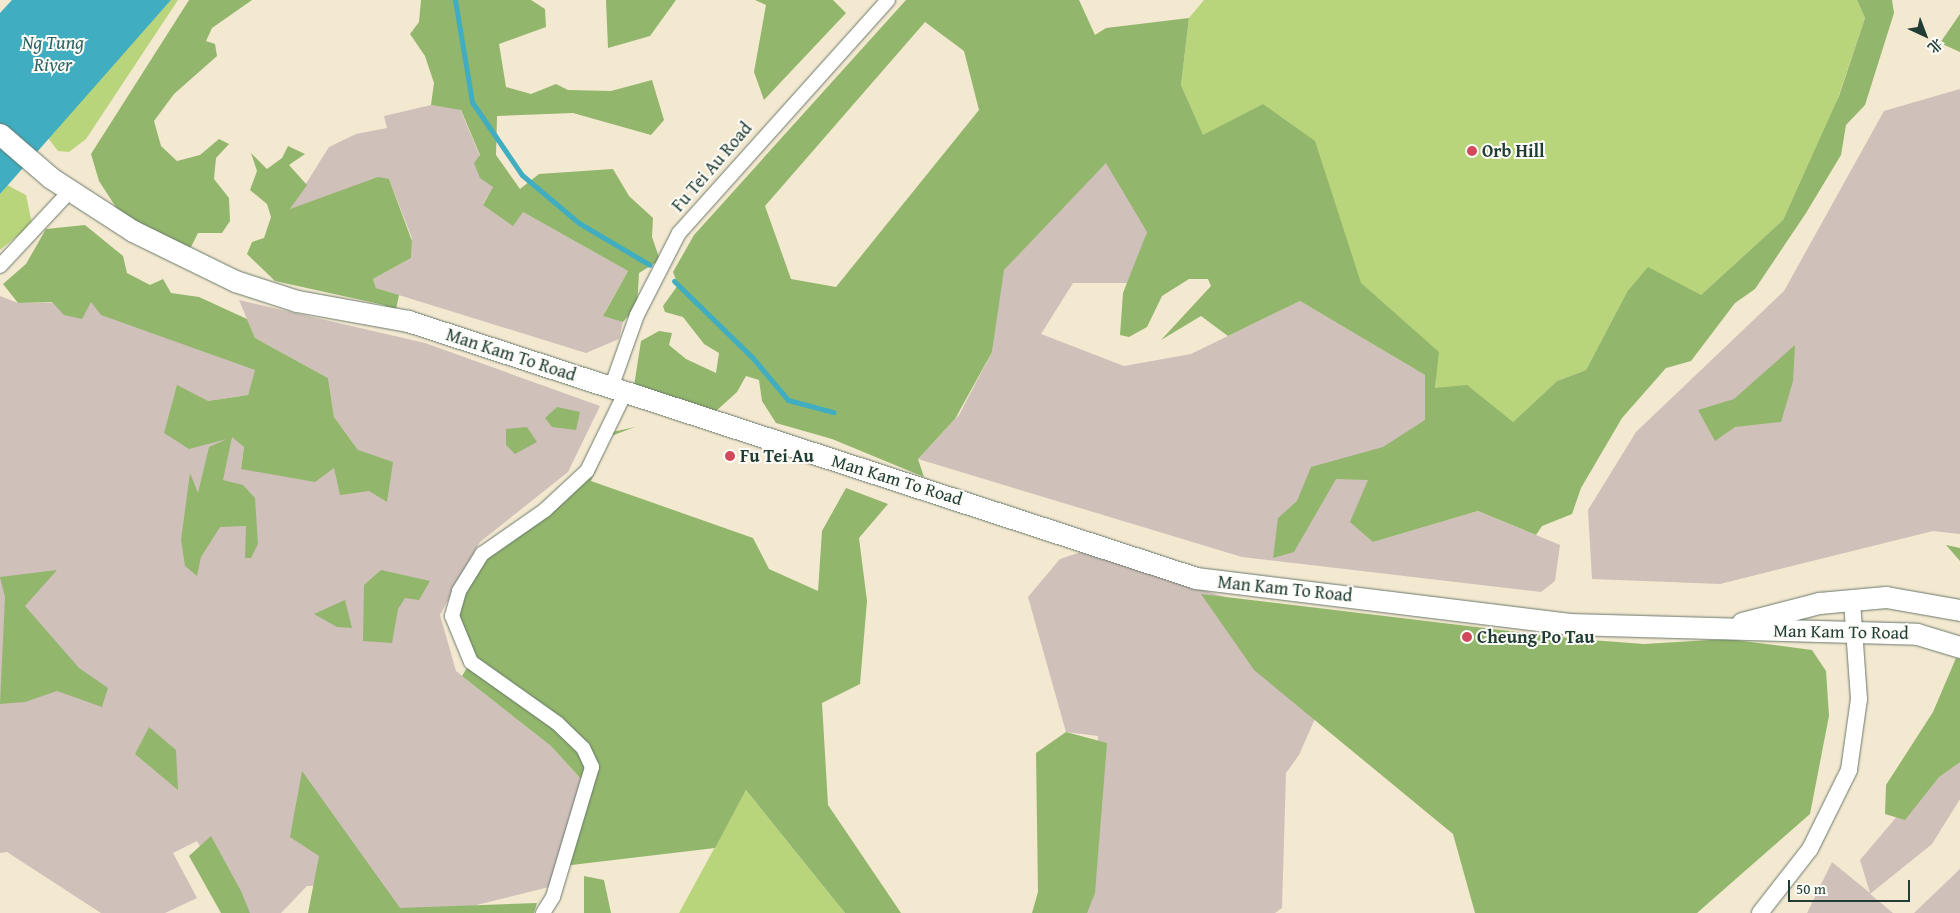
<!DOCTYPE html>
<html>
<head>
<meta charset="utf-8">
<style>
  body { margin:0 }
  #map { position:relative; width:1960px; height:913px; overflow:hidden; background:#f3e8d0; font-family:"Gentium Book Plus","Noto Serif SC",serif }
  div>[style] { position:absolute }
  .industrial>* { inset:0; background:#cfc0ba }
  .green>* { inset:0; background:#b9d57c }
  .forest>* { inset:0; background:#92b66c }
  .water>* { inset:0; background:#41adc0 }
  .stream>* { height:5px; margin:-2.5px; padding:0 2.5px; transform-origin:2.5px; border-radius:2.5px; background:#41adc0 }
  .roads { filter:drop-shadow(0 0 1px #69796b) drop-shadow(0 0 1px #69796b) }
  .minor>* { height:14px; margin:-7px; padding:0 7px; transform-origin:7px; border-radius:7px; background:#fff }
  .tertiary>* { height:16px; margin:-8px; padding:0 8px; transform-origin:8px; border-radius:8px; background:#fff }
  .primary>* { height:21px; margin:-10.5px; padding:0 10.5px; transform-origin:10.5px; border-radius:10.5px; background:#fff }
  .dots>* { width:14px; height:14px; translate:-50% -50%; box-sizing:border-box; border:2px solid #fdfcf7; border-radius:50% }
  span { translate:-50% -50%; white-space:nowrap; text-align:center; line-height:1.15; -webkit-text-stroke:4px #fdfcf7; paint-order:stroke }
  .poi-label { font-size:18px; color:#1f3d34; font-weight:700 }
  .left { translate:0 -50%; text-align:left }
  .street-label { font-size:18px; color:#1f3d34 }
  .water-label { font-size:19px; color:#2b6465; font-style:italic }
  .north { position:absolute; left:1900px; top:10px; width:50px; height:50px; -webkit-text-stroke:4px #fdfcf7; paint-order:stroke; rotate:137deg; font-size:14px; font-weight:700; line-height:20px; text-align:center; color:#1f3d34 }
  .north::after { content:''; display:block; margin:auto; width:18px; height:22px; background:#1f3d34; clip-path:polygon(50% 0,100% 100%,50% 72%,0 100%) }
  .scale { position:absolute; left:1788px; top:880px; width:122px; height:22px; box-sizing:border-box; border:2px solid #1f3d34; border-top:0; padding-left:6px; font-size:15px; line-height:18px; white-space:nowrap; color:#1f3d34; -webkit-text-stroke:4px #fdfcf7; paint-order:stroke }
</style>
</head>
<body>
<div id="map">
  <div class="industrial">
    <i style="clip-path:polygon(1960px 89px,1960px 534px,1933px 531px,1720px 584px,1592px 579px,1588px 510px,1636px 432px,1784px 291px,1884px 111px)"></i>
    <i style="clip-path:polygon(431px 105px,460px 109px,493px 187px,483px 204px,523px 212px,628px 271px,605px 312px,623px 322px,619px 339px,586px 353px,376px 288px,373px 279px,411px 258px,412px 238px,389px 179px,290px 209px,329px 147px,356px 134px,387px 128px,384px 116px)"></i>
    <i style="clip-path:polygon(1139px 133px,1147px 232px,1128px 283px,1073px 283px,1041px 334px,1124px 366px,1191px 354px,1300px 301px,1425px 375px,1425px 424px,1373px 542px,1478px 511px,1560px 545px,1555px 581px,1541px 592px,1242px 557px,918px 459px,959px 415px,992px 352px,1003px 271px,1074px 192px)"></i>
    <i style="clip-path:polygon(0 296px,18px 303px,91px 302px,257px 365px,248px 395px,208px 401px,244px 447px,241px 468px,358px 450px,334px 417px,328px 378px,255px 338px,239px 300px,425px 343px,600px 406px,568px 472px,480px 542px,440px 615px,456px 671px,551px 746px,581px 779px,549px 887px,444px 913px,362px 913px,340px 885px,307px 886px,281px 913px,239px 913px,197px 841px,173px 853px,197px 898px,165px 913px,101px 913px,7px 852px,0 853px)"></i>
    <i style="clip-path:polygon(1081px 552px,1273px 612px,1337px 669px,1299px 755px,1286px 773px,1282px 908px,1275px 913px,1078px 913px,1088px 880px,1098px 736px,1066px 732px,1028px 597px,1060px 559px)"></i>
    <i style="clip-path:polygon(1954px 749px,1960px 751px,1960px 799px,1932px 844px,1870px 894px,1893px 913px,1807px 913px,1832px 862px,1870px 893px,1860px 860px)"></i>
    <i style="clip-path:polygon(1960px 869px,1960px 913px,1914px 913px)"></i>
  </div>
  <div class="green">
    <i style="clip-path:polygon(171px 0,178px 0,86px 139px,69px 152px,58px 151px,48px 138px)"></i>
    <i style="clip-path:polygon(1204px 0,1857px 0,1865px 18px,1836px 104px,1783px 220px,1701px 295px,1627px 292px,1586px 370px,1557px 381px,1513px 422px,1435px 392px,1437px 355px,1356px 286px,1263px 104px,1203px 136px,1181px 85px,1189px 18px)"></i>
    <i style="clip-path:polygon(7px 185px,26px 195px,32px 224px,0 250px,0 194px)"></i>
    <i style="clip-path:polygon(746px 790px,845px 913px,679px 913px)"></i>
  </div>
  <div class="forest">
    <i style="clip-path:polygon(189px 0,252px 0,212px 28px,206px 41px,215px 44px,217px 56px,174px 94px,154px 121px,161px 146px,177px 161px,200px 155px,219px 139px,229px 144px,216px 158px,214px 179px,229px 198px,230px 221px,222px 233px,198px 233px,188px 253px,121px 215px,99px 181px,91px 154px)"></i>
    <i style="clip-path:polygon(421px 0,531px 0,545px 9px,546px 27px,499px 44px,506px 87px,531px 94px,556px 84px,568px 90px,611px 91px,652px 80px,664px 120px,651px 135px,573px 113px,497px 116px,496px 155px,520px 189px,539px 174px,613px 169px,629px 196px,653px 218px,652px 237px,660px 260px,639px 273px,637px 306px,623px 322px,603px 316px,628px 271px,523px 212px,513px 226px,483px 205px,493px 187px,480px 178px,474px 163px,480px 155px,461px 110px,431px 105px,434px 83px,425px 56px,410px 34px,419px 22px)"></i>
    <i style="clip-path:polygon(606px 0,676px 0,650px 36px,608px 48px)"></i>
    <i style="clip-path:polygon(755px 0,833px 0,846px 13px,764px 100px,754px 72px,766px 5px)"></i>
    <i style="clip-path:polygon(evenodd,906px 0,1079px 0,1095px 35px,1106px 28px,1189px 18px,1181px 85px,1203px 135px,1263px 104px,1315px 141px,1361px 283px,1439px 352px,1435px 388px,1467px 385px,1513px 422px,1557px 381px,1586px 370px,1627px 292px,1648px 267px,1701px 295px,1783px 220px,1839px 96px,1865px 18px,1857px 0,1892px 0,1894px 13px,1865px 105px,1846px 125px,1841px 155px,1806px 213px,1755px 289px,1735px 303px,1691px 361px,1666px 368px,1622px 418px,1581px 488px,1572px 514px,1542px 526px,1536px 535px,1478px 511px,1373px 542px,1350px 522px,1368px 480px,1336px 479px,1294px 552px,1273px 558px,1278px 518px,1297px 501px,1311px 467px,1383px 447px,1425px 420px,1425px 375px,1300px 301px,1228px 336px,1201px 316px,1161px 340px,1211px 286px,1208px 279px,1189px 279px,1162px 296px,1147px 327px,1129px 337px,1120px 335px,1123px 293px,1147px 232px,1106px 163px,1004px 270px,992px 352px,955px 419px,918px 459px,924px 477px,832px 439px,776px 423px,762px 401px,759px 380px,746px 376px,737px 392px,716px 411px,634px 386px,641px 341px,659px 331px,672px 333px,669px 345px,686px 359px,716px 373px,719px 353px,704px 344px,683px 317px,665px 312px,663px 306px,678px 285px,673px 272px,694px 235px,906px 0,925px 22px,964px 51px,979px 110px,836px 287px,791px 279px,765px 206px,925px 22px)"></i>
    <i style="clip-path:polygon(1960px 14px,1960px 52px,1940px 43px)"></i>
    <i style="clip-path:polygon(288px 146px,305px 154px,289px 165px,307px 185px,290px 209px,378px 177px,389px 179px,412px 241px,411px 258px,373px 279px,376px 288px,399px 295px,395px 314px,384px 305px,275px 281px,247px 254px,252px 242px,264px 238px,271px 217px,267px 204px,250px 190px,257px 171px,251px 153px,267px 169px,282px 158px)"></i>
    <i style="clip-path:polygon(85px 225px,123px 256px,127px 273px,150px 285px,163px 279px,171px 293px,199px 297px,247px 319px,255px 338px,328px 378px,334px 417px,358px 450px,393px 462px,387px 502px,369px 491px,340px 495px,334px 468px,315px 482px,241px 469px,244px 447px,232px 437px,223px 480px,243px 485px,255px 498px,258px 544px,251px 558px,245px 558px,246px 526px,220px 527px,201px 557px,197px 576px,185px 566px,181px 540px,190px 473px,198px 493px,209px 447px,227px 439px,189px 449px,164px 433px,177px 385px,208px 401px,248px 395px,255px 370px,101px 315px,91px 302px,82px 319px,64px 315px,52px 302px,18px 303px,3px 284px,26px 264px,46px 229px)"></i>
    <i style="clip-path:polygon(1795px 345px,1793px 381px,1781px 422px,1735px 427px,1715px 441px,1698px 410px,1734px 399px)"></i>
    <i style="clip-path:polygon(557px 407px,580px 412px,576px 430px,552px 427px,545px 418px)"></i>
    <i style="clip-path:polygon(527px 427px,537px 442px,515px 454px,506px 445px,506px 429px)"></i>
    <i style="clip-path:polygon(635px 427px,611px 436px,591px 481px,753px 538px,769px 569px,818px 591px,822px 531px,846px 488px,888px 504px,859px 538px,867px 601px,860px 684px,822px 703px,828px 805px,901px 913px,845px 913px,746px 790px,715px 848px,563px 866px,581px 779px,551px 746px,462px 676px,471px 661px,454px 609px,480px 559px,589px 472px,608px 433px)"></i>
    <i style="clip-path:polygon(1946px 545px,1960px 548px,1960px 561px)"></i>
    <i style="clip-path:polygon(57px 570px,25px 606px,79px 668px,108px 688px,102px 707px,57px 691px,25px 702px,0 704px,5px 597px,0 577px)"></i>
    <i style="clip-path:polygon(381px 570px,430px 581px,419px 600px,405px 598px,398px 609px,392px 643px,363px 641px,364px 585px)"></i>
    <i style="clip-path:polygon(1201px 594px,1577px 639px,1644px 644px,1727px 639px,1812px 650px,1826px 671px,1829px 716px,1810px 814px,1697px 913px,1475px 913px,1453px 834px,1254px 670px)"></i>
    <i style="clip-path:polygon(345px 600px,352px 628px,337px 627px,314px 614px)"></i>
    <i style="clip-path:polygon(1956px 658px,1960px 659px,1960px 762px,1939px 777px,1905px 820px,1885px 814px,1886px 785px,1933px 712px)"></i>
    <i style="clip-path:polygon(149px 727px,176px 750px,178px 790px,135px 754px)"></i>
    <i style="clip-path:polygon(1066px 732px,1107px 743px,1095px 893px,1087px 913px,1032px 913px,1038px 892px,1036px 753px)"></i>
    <i style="clip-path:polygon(302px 771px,400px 908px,537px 903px,534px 913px,308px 913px,319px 856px,290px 837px)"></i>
    <i style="clip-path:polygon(211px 836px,241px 891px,250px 913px,221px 913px,189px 856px)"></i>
    <i style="clip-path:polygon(584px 876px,604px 880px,611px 913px,584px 913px)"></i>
  </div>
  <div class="water">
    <i style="clip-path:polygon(12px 0,171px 0,0 194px,0 13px)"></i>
  </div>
  <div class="stream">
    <i style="left:455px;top:0;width:103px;rotate:80.5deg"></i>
    <i style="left:472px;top:102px;width:88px;rotate:55.6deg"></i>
    <i style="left:522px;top:175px;width:75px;rotate:40.1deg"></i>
    <i style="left:579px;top:223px;width:82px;rotate:30.6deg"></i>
    <i style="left:674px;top:281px;width:109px;rotate:44.3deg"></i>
    <i style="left:752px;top:357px;width:56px;rotate:50.1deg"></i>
    <i style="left:788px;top:400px;width:47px;rotate:14.9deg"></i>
  </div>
  <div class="roads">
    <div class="minor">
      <i style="left:0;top:266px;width:103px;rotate:-47deg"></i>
      <i style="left:611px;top:388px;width:77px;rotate:-70.4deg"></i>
      <i style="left:637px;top:315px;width:92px;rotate:-62.9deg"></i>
      <i style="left:679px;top:233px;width:313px;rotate:-48.1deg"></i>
      <i style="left:543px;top:913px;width:19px;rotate:-58deg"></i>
      <i style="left:553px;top:897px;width:136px;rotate:-73.3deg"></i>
      <i style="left:592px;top:767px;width:21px;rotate:-115deg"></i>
      <i style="left:583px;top:748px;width:36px;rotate:-136deg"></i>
      <i style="left:557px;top:723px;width:105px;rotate:-144.7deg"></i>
      <i style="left:471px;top:662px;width:50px;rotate:-112.4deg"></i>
      <i style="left:452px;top:616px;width:26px;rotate:-74deg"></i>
      <i style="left:459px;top:591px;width:44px;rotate:-58.1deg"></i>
      <i style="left:482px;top:554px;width:77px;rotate:-34.9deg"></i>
      <i style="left:545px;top:510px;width:57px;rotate:-42.9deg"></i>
      <i style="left:587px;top:471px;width:87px;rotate:-64deg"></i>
    </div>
    <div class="tertiary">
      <i style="left:1760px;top:913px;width:81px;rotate:-52deg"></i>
      <i style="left:1810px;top:849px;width:88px;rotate:-63.7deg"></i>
      <i style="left:1849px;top:770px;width:72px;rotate:-82deg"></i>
      <i style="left:1859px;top:699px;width:98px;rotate:-94.1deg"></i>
    </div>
    <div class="primary">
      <i style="left:0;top:134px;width:67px;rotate:40.8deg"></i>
      <i style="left:51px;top:178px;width:98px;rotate:32.9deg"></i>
      <i style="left:133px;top:231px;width:114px;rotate:26.1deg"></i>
      <i style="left:235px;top:281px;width:65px;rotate:17.9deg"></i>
      <i style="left:297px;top:301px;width:113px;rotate:10.2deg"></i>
      <i style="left:408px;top:321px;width:829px;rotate:18.06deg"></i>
      <i style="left:1196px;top:578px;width:376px;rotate:7deg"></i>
      <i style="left:1569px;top:624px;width:348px;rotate:1.6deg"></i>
      <i style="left:1917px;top:634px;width:45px;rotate:16.8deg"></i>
      <i style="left:1742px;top:623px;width:80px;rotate:-14.6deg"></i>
      <i style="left:1819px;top:603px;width:67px;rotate:-5.1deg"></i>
      <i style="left:1886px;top:597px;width:75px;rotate:10deg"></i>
    </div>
  </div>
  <div class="dots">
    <i style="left:1472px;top:151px;background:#d1495b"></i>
    <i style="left:730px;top:456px;background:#d1495b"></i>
    <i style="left:1467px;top:637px;background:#d1495b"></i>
  </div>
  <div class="poi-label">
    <span class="left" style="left:1482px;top:151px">Orb Hill</span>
    <span class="left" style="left:740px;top:456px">Fu Tei Au</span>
    <span class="left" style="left:1477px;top:637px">Cheung Po Tau</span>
  </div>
  <div class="street-label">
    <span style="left:712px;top:167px;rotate:-49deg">Fu Tei Au Road</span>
    <span style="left:511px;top:355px;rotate:18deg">Man Kam To Road</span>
    <span style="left:897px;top:480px;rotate:17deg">Man Kam To Road</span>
    <span style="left:1285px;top:589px;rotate:6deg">Man Kam To Road</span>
    <span style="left:1841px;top:632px;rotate:1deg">Man Kam To Road</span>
  </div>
  <div class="water-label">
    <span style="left:53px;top:54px">Ng Tung<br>River</span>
  </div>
  <div class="north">北</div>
  <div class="scale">50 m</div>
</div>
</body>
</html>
